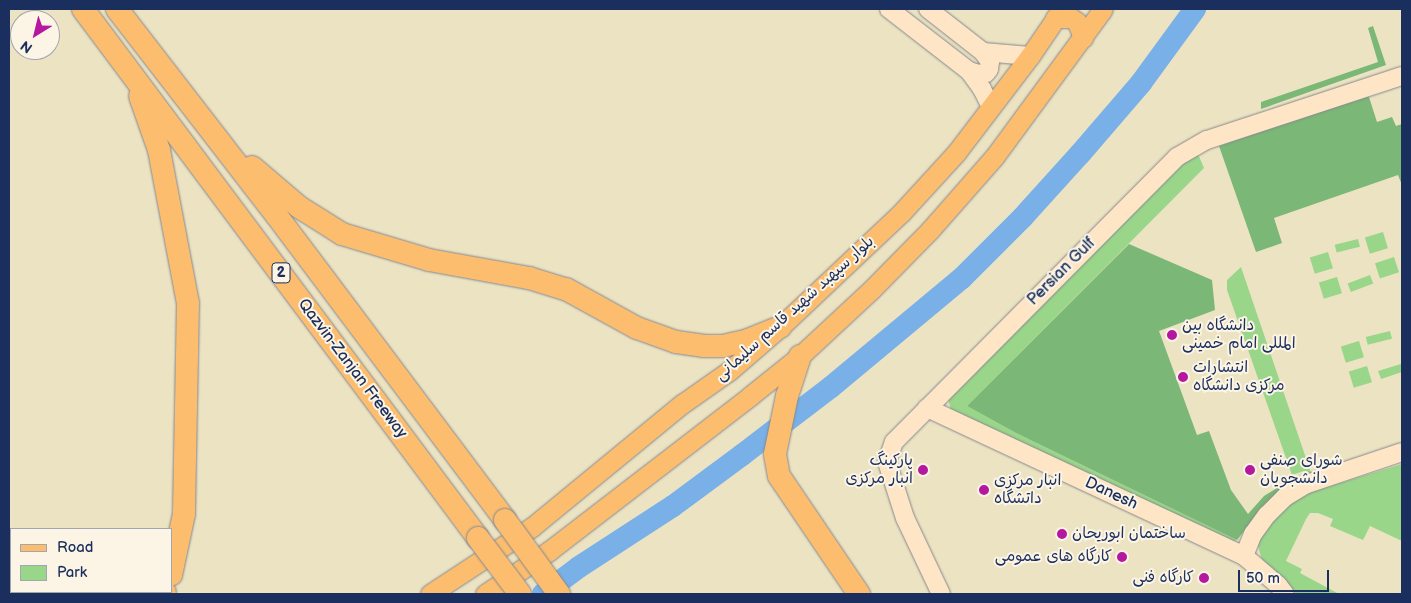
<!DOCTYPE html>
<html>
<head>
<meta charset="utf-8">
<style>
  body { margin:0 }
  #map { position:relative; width:1411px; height:603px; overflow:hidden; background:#ece3c2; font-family:"Balsamiq Sans","Playpen Sans Arabic",sans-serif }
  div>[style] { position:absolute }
  .green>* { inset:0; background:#9ad68a; transform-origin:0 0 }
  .forest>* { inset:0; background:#7bb776 }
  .river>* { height:22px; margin:-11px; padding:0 11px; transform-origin:11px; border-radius:11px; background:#79b0e8 }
  .roads { filter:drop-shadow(0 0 1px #848990) drop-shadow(0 0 1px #848990) }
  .secondary>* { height:18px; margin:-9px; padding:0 9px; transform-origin:9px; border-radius:9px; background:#fee5c5 }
  .primary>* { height:19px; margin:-9.5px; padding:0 9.5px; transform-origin:9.5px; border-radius:9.5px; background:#fcbd6f }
  .highway>* { height:22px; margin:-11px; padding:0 11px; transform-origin:11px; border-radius:11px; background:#fcbd6f }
  .bridges { filter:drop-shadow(0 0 1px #848990) drop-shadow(0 0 1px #848990) }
  .highway-bridge>* { height:22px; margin:-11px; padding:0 11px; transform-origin:11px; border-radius:11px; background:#fcbd6f }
  .dots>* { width:14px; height:14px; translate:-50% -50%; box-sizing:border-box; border:2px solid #fcf5e5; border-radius:50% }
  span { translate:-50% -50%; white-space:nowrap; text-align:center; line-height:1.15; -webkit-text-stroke:4px #fcf5e5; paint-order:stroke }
  .shield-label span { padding:1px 4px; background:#fcf5e5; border:1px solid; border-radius:4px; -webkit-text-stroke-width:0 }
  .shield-label { font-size:15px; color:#1b2f5e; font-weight:700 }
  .street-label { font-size:16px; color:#1b2f5e }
  .poi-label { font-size:16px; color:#1b2f5e }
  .left { translate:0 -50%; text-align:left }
  .right { translate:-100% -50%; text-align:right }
  .frame { position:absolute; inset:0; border:10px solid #1b2f5e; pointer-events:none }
  .legend { position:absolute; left:10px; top:528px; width:162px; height:65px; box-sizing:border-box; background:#fcf5e5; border:1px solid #a2a6af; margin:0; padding:6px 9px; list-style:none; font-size:15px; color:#1b2f5e }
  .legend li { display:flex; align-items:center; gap:10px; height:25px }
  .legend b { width:25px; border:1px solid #a2a6af }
  .north { position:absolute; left:10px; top:10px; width:50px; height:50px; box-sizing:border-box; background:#fcf5e5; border:1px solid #a2a6af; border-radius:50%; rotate:216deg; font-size:14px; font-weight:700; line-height:20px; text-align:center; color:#1b2f5e }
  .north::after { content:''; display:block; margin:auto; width:18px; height:22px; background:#b5179e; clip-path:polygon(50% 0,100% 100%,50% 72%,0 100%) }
  .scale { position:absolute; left:1238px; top:570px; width:91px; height:22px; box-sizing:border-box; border:2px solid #1b2f5e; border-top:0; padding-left:6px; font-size:15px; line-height:18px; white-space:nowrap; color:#1b2f5e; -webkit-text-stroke:4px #fcf5e5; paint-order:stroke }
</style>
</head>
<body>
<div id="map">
  <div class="green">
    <i style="clip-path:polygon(1198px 154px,1204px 168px,967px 406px,1016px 433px,1237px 540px,1226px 544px,952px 417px,948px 397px,1185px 162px)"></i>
    <i style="left:1383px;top:232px;width:17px;height:19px;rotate:73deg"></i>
    <i style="left:1358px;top:239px;width:8px;height:24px;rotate:76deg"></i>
    <i style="left:1328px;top:252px;width:17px;height:19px;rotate:73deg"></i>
    <i style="left:1394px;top:257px;width:16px;height:20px;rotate:72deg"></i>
    <i style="clip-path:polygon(1241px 267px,1311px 473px,1305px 475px,1304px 471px,1292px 475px,1227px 290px,1227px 280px)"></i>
    <i style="left:1370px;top:275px;width:9px;height:24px;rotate:69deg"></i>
    <i style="left:1337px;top:277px;width:17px;height:19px;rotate:73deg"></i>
    <i style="left:1390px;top:331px;width:8px;height:25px;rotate:76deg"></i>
    <i style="left:1359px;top:341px;width:17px;height:19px;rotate:73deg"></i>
    <i style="clip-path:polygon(1401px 364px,1402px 372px,1381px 379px,1378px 371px)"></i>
    <i style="left:1367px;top:366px;width:17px;height:19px;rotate:73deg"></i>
    <i style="clip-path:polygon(1402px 464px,1402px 541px,1370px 526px,1363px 540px,1330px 526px,1333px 519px,1318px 513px,1310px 513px,1306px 519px,1286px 561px,1302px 569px,1300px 573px,1339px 594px,1297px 594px,1266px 565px,1261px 557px,1257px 542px,1281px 507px,1311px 492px)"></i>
  </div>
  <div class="forest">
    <i style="clip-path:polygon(1373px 26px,1386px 65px,1261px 109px,1261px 102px,1378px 62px,1368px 28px)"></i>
    <i style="clip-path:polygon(1368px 94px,1377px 122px,1392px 117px,1396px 126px,1402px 124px,1402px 185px,1398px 175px,1274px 218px,1282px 243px,1256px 252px,1219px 146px)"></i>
    <i style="clip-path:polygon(1129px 244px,1212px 280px,1215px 310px,1159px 331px,1197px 435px,1209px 431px,1231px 490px,1248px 514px,1264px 496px,1288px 481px,1291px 488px,1266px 503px,1237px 540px,1016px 433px,967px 406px)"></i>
  </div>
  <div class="river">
    <i style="left:543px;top:594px;width:45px;rotate:-36.9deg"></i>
    <i style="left:579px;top:567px;width:112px;rotate:-33deg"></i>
    <i style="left:673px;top:506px;width:86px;rotate:-36.5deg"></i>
    <i style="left:742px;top:455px;width:112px;rotate:-37.4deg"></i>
    <i style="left:831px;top:387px;width:170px;rotate:-39.8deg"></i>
    <i style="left:962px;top:278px;width:86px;rotate:-45deg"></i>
    <i style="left:1023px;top:217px;width:85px;rotate:-47.9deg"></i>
    <i style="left:1080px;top:154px;width:94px;rotate:-49.3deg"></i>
    <i style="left:1141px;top:83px;width:92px;rotate:-53.9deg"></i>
  </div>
  <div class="roads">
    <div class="secondary">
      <i style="left:889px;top:9px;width:101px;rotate:37.8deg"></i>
      <i style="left:969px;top:71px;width:22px;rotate:54deg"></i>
      <i style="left:982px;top:89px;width:20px;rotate:63deg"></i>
      <i style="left:928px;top:9px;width:70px;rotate:38deg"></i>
      <i style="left:983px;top:52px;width:47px;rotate:4.9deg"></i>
      <i style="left:969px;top:71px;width:10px;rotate:17deg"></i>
      <i style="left:979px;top:74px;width:7px;rotate:-8deg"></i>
      <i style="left:986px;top:73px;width:5px;rotate:-53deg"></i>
      <i style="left:989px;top:69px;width:7px;rotate:-82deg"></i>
      <i style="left:990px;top:62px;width:12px;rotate:-125deg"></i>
      <i style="left:927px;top:408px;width:350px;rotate:25deg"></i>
      <i style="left:1244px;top:556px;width:45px;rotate:40.5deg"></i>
      <i style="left:1278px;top:585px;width:11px;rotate:52deg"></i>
      <i style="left:1244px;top:556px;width:24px;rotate:-68deg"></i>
      <i style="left:1253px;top:534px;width:24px;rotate:-54deg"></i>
      <i style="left:1267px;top:515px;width:25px;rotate:-45deg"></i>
      <i style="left:1285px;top:497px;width:26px;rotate:-31deg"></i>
      <i style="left:1307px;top:484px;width:100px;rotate:-18.6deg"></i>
      <i style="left:941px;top:594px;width:84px;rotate:-115.3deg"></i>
      <i style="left:905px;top:518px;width:59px;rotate:-107.8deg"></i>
      <i style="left:887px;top:462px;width:21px;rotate:-71deg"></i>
      <i style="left:894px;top:442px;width:402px;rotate:-45.2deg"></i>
      <i style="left:1177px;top:157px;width:34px;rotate:-30deg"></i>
      <i style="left:1207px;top:140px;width:205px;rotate:-18.2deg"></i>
    </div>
    <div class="primary">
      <i style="left:1055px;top:18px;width:16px"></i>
      <i style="left:1071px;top:18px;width:7px;rotate:34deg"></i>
      <i style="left:1077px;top:22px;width:17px;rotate:69deg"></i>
      <i style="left:430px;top:594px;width:122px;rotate:-33.3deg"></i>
      <i style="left:532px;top:527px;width:194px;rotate:-39.4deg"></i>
      <i style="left:682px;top:404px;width:57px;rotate:-35.1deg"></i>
      <i style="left:729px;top:371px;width:67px;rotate:-40.8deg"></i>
      <i style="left:780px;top:327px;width:166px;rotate:-43.3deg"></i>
      <i style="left:901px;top:213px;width:81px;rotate:-47.5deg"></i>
      <i style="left:956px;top:153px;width:122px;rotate:-52.7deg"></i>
      <i style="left:1030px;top:56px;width:57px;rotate:-55.8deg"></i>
      <i style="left:485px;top:594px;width:77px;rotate:-33.9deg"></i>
      <i style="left:549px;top:551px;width:254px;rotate:-37.6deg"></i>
      <i style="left:750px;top:396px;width:64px;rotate:-38.7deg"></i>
      <i style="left:800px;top:356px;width:98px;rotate:-42.9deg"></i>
      <i style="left:872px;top:289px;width:83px;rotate:-45.5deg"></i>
      <i style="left:930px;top:230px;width:98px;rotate:-48.7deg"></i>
      <i style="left:995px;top:156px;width:182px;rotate:-53.7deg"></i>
    </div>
    <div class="highway">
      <i style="left:83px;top:9px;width:660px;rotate:53.25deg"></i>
      <i style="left:117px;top:9px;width:262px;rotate:52.3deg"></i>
      <i style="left:277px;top:216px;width:380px;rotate:53.1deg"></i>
      <i style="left:140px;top:96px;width:57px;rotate:70.6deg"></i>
      <i style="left:159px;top:150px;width:156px;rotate:79.3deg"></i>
      <i style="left:188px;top:303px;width:211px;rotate:91.1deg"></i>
      <i style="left:184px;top:514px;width:62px;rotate:102deg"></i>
      <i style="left:252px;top:167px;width:62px;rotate:40.4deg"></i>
      <i style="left:299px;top:207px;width:51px;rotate:32.1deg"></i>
      <i style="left:342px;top:234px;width:91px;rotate:16.6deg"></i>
      <i style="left:429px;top:260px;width:102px;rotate:10.2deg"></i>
      <i style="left:529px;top:278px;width:39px;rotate:17deg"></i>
      <i style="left:566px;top:289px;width:81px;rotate:28.8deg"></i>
      <i style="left:637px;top:328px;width:41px;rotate:19.7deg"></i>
      <i style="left:676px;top:342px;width:27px;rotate:8deg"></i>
      <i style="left:703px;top:346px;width:20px"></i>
      <i style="left:723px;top:346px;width:26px;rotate:-13deg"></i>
      <i style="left:748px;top:340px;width:35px;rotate:-22deg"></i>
      <i style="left:800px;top:356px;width:42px;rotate:108deg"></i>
      <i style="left:787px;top:396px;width:59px;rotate:101.7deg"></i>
      <i style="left:775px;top:454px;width:22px;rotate:80deg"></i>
      <i style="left:779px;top:476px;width:143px;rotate:55.9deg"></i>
      <i style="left:164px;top:594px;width:2px;rotate:-63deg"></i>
    </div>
  </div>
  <div class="bridges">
    <div class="highway-bridge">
      <i style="left:505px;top:520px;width:92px;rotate:53.9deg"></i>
      <i style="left:478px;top:538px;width:70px;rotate:53.1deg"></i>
    </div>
  </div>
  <div class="dots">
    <i style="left:1172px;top:335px;background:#b5179e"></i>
    <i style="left:1183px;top:377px;background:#b5179e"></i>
    <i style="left:923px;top:470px;background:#b5179e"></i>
    <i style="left:1250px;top:470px;background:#b5179e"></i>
    <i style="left:984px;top:490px;background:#b5179e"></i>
    <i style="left:1062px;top:534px;background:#b5179e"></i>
    <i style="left:1122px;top:557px;background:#b5179e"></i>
    <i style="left:1204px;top:578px;background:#b5179e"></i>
  </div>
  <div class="shield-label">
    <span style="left:281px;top:273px">2</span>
  </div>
  <div class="street-label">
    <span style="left:1062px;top:272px;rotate:-45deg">Persian Gulf</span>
    <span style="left:795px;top:309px;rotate:-42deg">بلوار سپهبد شهید قاسم سلیمانی</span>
    <span style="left:352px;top:369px;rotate:53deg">Qazvin-Zanjan Freeway</span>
    <span style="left:1111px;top:494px;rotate:25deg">Danesh</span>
  </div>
  <div class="poi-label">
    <span class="left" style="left:1182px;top:335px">دانشگاه بین<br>المللی امام خمینی</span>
    <span class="left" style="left:1193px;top:377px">انتشارات<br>مرکزی دانشگاه</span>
    <span class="right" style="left:913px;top:470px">پارکینگ<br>انبار مرکزی</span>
    <span class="left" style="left:1260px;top:470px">شورای صنفی<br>دانشجویان</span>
    <span class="left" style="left:994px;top:490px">انبار مرکزی<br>داتشگاه</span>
    <span class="left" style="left:1072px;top:534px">ساختمان ابوریحان</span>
    <span class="right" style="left:1112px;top:557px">کارگاه های عمومی</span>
    <span class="right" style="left:1194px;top:578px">کارگاه فنی</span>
  </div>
  <div class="frame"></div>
  <ul class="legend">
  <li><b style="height:6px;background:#fcbd6f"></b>Road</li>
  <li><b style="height:14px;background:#9ad68a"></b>Park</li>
  </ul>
  <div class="north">N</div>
  <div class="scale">50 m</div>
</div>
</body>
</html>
